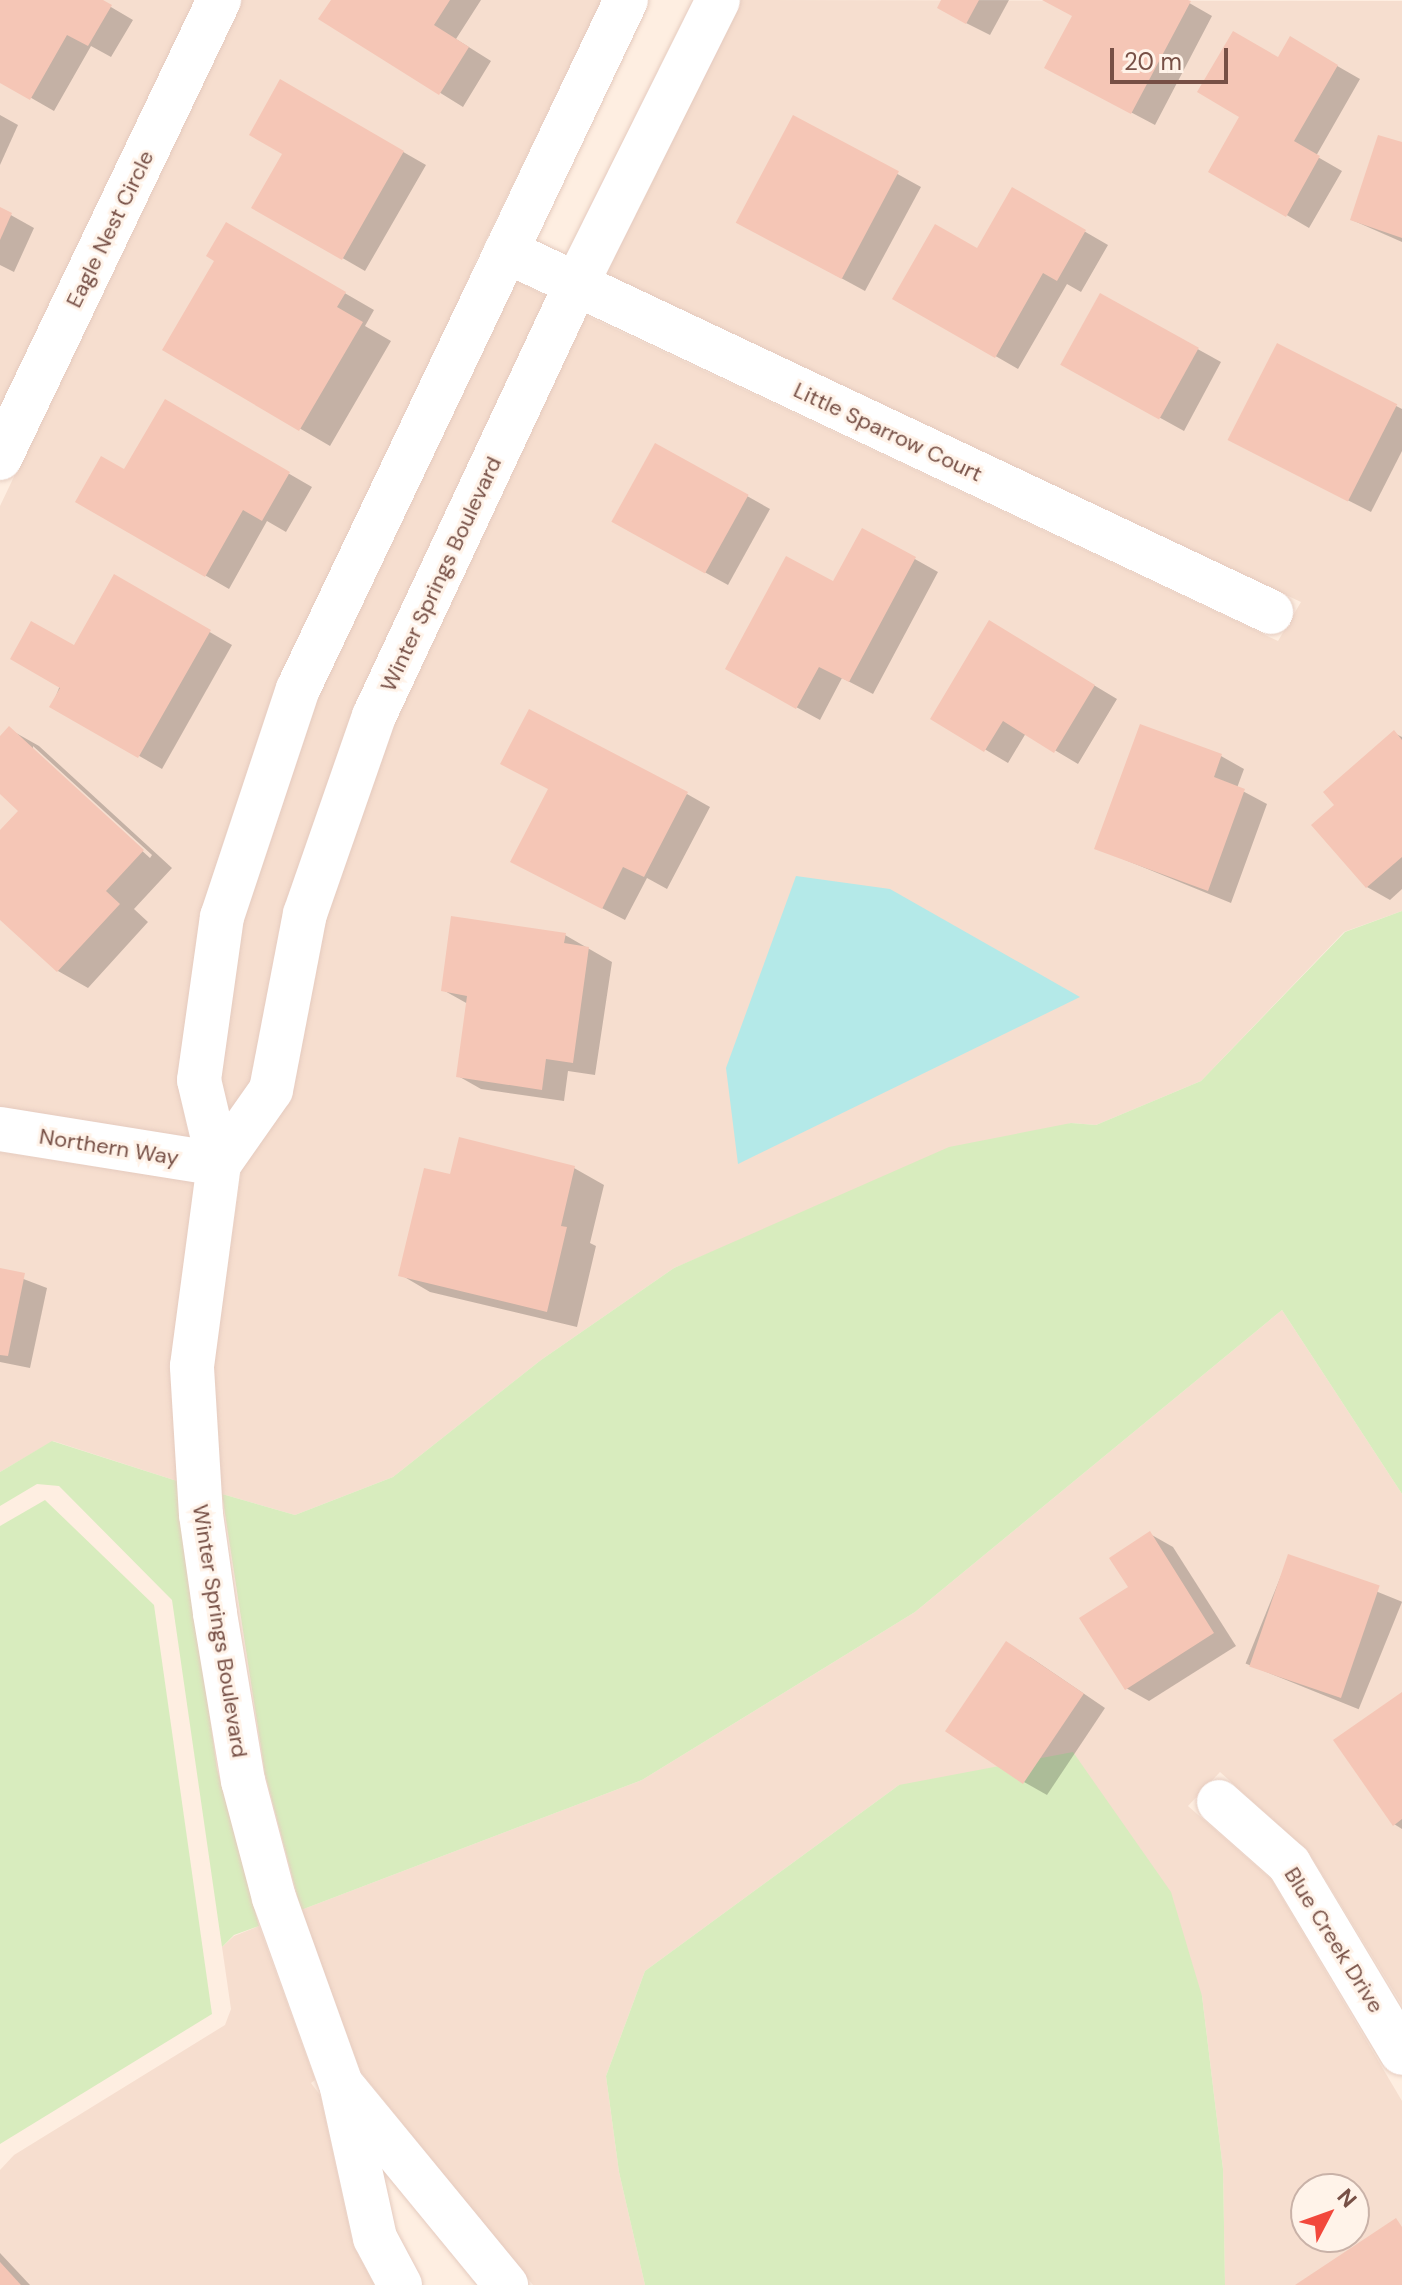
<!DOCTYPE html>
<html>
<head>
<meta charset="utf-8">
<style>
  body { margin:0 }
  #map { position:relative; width:1402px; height:2285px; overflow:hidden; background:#feeee1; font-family:"DM Sans",sans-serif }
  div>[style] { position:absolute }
  .residential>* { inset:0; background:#f6decf }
  .green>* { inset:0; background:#d8ecbe }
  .water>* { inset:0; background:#b4e9e8 }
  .shadow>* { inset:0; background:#0003; transform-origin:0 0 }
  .building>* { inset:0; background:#f5c6b6; transform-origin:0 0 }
  .roads { filter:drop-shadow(0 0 2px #e5cbbf) drop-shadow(0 0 2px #e5cbbf) }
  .street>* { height:44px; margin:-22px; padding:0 22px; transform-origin:22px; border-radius:22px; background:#fff }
  .secondary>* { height:44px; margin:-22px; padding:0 22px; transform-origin:22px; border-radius:22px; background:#fff }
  span { translate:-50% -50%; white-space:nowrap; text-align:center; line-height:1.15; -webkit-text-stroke:6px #fff3e9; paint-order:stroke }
  .street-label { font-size:22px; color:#775046 }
  .north { position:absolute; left:1290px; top:2173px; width:80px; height:80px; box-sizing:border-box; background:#fff3e9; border:2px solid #c9b2a8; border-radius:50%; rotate:49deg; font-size:22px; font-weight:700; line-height:32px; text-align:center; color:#775046 }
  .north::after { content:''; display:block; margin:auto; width:28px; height:36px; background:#f2483c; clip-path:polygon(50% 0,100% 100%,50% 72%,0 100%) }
  .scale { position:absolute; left:1110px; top:48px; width:118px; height:36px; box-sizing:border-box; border:4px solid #775046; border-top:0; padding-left:10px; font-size:24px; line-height:28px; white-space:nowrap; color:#775046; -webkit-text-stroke:6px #fff3e9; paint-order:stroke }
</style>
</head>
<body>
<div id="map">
  <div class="residential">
    <i style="clip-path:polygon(0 0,196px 0,0 410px)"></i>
    <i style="clip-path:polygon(242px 0,602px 0,476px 260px,200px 917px,177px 1080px,189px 1138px,0 1107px,0 506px)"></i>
    <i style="clip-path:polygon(741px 0,1402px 1px,1402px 911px,1344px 932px,1201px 1081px,1096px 1125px,1071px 1123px,804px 1213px,674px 1268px,541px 1360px,393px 1477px,295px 1515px,222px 1494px,214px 1364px,242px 1166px,293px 1092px,326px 917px,395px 722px,585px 315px,1278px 641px,1301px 602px,604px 274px)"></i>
    <i style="clip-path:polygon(515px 280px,547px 297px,251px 1084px,230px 1114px,221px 1077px,244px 920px,319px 695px)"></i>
    <i style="clip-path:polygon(0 1152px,194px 1182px,170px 1366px,177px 1481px,53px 1441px,0 1472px)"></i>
    <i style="clip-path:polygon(evenodd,1282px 1310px,1402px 1494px,1402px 2005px,1308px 1851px,1220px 1772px,1188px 1806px,1271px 1879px,1402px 2101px,1402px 2285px,1225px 2285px,1223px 2169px,1202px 1996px,899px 1785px,645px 1971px,606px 2076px,619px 2172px,645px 2285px,533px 2285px,361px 2072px,301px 1910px,642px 1780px,915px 1612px,1282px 1310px,1306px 2189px,1354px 2189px,1354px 2237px,1306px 2237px,1306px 2189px)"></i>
    <i style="clip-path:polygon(259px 1926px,315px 2080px,311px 2083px,320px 2095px,353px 2245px,374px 2285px,0 2285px,0 2170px,14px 2155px,225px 2025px,231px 2009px,222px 1947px,234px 1936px)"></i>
  </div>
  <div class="green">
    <i style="clip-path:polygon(1402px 911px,1402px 1494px,1282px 1310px,915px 1612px,642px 1780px,301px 1910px,265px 1774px,222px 1494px,295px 1515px,393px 1477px,541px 1360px,674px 1268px,949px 1147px,1071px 1123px,1096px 1125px,1201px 1081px,1345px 932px)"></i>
    <i style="clip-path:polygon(52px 1441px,177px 1481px,217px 1769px,259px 1926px,234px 1935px,222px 1947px,172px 1600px,59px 1486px,37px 1484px,0 1506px,0 1472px)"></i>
    <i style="clip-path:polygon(45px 1500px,154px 1605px,212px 2014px,0 2144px,0 1526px)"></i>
    <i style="clip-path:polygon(1073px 1752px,1171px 1892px,1202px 1996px,1223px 2169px,1225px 2285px,645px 2285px,619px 2172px,606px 2076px,645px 1971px,899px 1785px)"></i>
  </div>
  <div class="water">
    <i style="clip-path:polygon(796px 876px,890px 889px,1080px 997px,738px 1164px,726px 1068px)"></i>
  </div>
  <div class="shadow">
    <i style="clip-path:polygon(0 0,99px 0,133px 20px,111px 57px,91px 46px,54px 111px,0 80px)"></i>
    <i style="clip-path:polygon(333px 0,481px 0,456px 39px,491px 61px,463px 107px,321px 19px)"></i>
    <i style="clip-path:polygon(944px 0,1009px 0,990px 35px,962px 21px)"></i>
    <i style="clip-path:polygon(1046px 0,1184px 0,1212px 16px,1155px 125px,1070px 80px,1074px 16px)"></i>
    <i style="clip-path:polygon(1290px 39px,1360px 79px,1316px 156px,1342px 171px,1309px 228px,1211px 171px)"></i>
    <i style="clip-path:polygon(281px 82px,426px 165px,365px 271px,254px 207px,285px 153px)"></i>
    <i style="clip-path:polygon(0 115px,18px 125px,0 165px)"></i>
    <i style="clip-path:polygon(794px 117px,921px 187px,865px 291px,760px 234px)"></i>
    <i style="clip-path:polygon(1402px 145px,1402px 242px,1352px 220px)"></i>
    <i style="clip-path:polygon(1013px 190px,1108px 245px,1081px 292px,1067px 284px,1018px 369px,895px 298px,978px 251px)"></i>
    <i style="clip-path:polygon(0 209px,34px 228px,14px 272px,0 265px)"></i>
    <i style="clip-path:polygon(227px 225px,374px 310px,365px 326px,391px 341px,330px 446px,165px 350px,216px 260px)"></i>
    <i style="clip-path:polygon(1100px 295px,1221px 362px,1184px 431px,1086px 377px)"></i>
    <i style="clip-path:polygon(1278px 345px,1402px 409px,1402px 451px,1371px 512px,1253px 452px)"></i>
    <i style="clip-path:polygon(165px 402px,312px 487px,286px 532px,267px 521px,229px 589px,78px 502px,125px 472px)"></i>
    <i style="clip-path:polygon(747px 496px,770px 509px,728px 585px,637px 535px)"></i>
    <i style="clip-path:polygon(863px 530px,938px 572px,873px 694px,842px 678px,820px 720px,750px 682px,834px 584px)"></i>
    <i style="clip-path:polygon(115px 577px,232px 645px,162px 769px,52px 706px,75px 647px)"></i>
    <i style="clip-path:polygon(1012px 636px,1117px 699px,1078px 764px,1026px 733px,1008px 763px,932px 718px)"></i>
    <i style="clip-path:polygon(evenodd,9px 729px,39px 746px,172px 868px,134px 909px,148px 922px,88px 988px,58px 971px,0 917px,0 833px,21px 811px,0 791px,0 739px,9px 729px,33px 746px,152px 855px,150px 858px,33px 751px,33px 746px)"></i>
    <i style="clip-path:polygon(1394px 733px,1402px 737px,1402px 889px,1390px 900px,1367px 887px,1337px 805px)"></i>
    <i style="clip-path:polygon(1221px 756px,1244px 769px,1237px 788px,1267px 804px,1231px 903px,1096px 848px)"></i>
    <i style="clip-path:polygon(687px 794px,710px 807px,667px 889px,647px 878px,625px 920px,536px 874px)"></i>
    <i style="clip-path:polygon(565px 935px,612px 962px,595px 1075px,568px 1071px,564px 1101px,481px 1089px,458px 1076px,468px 1004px,443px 990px)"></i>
    <i style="clip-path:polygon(574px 1168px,604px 1185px,590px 1243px,596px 1246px,577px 1327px,430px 1292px,401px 1275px,452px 1176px)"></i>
    <i style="clip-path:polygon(0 1270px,47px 1288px,30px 1368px,0 1362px)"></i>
    <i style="clip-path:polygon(1150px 1534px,1173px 1547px,1236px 1646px,1149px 1701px,1126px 1688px,1130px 1588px)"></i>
    <i style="left:1289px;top:1556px;width:122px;height:116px;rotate:22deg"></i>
    <i style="clip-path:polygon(1030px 1657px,1105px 1708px,1047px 1795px,1024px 1782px)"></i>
    <i style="clip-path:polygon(1402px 1694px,1402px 1829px,1394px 1824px)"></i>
    <i style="clip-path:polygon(0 2253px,30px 2285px,0 2285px)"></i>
  </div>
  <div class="building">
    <i style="clip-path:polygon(0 0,103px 0,112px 5px,88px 46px,67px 35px,30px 100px,0 83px)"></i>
    <i style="clip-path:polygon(331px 0,450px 0,434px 25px,469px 47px,439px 95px,318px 19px)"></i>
    <i style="clip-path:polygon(941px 0,979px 0,966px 24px,937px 8px)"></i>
    <i style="clip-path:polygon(1042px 0,1188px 0,1191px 1px,1131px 114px,1044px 68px,1072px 16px)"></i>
    <i style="clip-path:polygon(1233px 31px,1278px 57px,1290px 36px,1338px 65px,1294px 141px,1320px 156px,1286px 217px,1208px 172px,1239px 117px,1197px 92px)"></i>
    <i style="clip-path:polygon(280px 79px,404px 151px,342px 260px,251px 208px,282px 154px,249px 135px)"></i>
    <i style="left:793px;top:115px;width:120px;height:122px;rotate:28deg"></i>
    <i style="clip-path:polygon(1378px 135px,1402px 142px,1402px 238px,1350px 220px)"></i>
    <i style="clip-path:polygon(1012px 187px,1086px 230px,1057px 281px,1043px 273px,995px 358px,892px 299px,935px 224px,977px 248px)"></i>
    <i style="clip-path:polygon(0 207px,12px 213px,0 240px)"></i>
    <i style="clip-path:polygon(226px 222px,346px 292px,337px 307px,363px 322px,299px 431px,162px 350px,214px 261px,206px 256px)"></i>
    <i style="left:1100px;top:293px;width:113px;height:82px;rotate:29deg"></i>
    <i style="left:1277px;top:343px;width:135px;height:109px;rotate:27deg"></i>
    <i style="clip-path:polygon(165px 399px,290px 472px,262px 521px,243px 510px,205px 577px,75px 502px,101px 456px,124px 469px)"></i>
    <i style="left:655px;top:443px;width:107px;height:90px;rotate:29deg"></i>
    <i style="clip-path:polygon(862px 528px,916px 557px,849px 682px,819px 667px,796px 709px,725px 669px,786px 556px,833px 581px)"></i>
    <i style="clip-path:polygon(114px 574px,211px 630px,138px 758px,49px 707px,60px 688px,10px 659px,31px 621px,74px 645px)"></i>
    <i style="clip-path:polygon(989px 620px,1095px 685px,1054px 753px,1003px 721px,984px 752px,930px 719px)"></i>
    <i style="clip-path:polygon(529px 709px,688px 792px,644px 877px,623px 867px,602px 909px,510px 862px,548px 789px,500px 764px)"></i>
    <i style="clip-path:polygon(1140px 724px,1222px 754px,1214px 777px,1245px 789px,1208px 891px,1094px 849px)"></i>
    <i style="clip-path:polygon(9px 726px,144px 850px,106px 891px,120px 904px,57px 972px,0 920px,0 830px,18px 811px,0 794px,0 736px)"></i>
    <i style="clip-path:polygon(1394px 730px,1402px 740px,1402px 857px,1366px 888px,1311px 825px,1334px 805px,1323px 792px)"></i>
    <i style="clip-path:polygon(451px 916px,566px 933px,564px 943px,589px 947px,573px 1063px,546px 1059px,542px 1090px,456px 1077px,467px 996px,441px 991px)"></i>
    <i style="clip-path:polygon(459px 1137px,575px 1166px,561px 1226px,567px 1227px,547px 1312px,398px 1276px,424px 1168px,450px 1174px)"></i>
    <i style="clip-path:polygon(0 1268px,25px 1273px,8px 1356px,0 1355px)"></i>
    <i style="clip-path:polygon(1150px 1531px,1214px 1633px,1125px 1690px,1079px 1618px,1128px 1587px,1109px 1558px)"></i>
    <i style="left:1288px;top:1554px;width:97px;height:119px;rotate:19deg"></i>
    <i style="left:1006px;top:1641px;width:94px;height:109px;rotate:34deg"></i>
    <i style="clip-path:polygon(1402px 1692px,1402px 1819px,1393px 1826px,1333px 1740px)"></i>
    <i style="clip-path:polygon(1396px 2218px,1402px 2227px,1402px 2285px,1295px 2285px)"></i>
    <i style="clip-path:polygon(0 2262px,21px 2285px,0 2285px)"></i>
  </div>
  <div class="roads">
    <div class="street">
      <i style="left:506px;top:251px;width:846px;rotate:25.26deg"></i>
      <i style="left:0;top:458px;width:508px;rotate:-64.44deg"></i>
      <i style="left:1219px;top:1802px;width:94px;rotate:41.5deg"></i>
      <i style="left:1289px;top:1864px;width:220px;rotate:59.1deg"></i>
    </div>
    <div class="secondary">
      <i style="left:0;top:1129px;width:222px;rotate:9.1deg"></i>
      <i style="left:219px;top:1164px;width:90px;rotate:-54.9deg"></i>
      <i style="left:271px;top:1090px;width:179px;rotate:-79.1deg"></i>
      <i style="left:305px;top:914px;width:210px;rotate:-70.8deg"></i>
      <i style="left:374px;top:716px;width:476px;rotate:-64.9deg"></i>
      <i style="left:576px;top:285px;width:318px;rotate:-63.5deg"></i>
      <i style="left:345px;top:2089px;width:254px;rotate:50.6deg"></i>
      <i style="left:400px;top:2285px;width:53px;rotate:-118deg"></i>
      <i style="left:375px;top:2238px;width:158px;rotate:-102.4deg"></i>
      <i style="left:341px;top:2084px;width:198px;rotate:-109.8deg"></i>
      <i style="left:274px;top:1898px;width:121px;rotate:-104.8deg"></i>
      <i style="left:243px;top:1781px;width:170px;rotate:-99.5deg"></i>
      <i style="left:215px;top:1613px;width:99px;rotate:-98.1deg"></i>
      <i style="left:201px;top:1515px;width:149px;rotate:-93.5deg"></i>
      <i style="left:192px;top:1366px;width:204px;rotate:-82.4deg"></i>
      <i style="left:219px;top:1164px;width:86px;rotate:-103.4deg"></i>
      <i style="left:199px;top:1080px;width:165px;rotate:-82deg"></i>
      <i style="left:222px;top:917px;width:240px;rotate:-71.6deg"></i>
      <i style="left:298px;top:689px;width:763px;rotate:-64.54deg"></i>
    </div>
  </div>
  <div class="street-label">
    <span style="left:110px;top:229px;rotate:-64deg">Eagle Nest Circle</span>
    <span style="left:888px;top:432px;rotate:25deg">Little Sparrow Court</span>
    <span style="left:441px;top:574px;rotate:-65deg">Winter Springs Boulevard</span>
    <span style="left:109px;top:1147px;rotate:9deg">Northern Way</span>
    <span style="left:220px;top:1631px;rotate:81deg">Winter Springs Boulevard</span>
    <span style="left:1334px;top:1940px;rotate:58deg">Blue Creek Drive</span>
  </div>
  <div class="north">N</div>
  <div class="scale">20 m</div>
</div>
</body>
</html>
